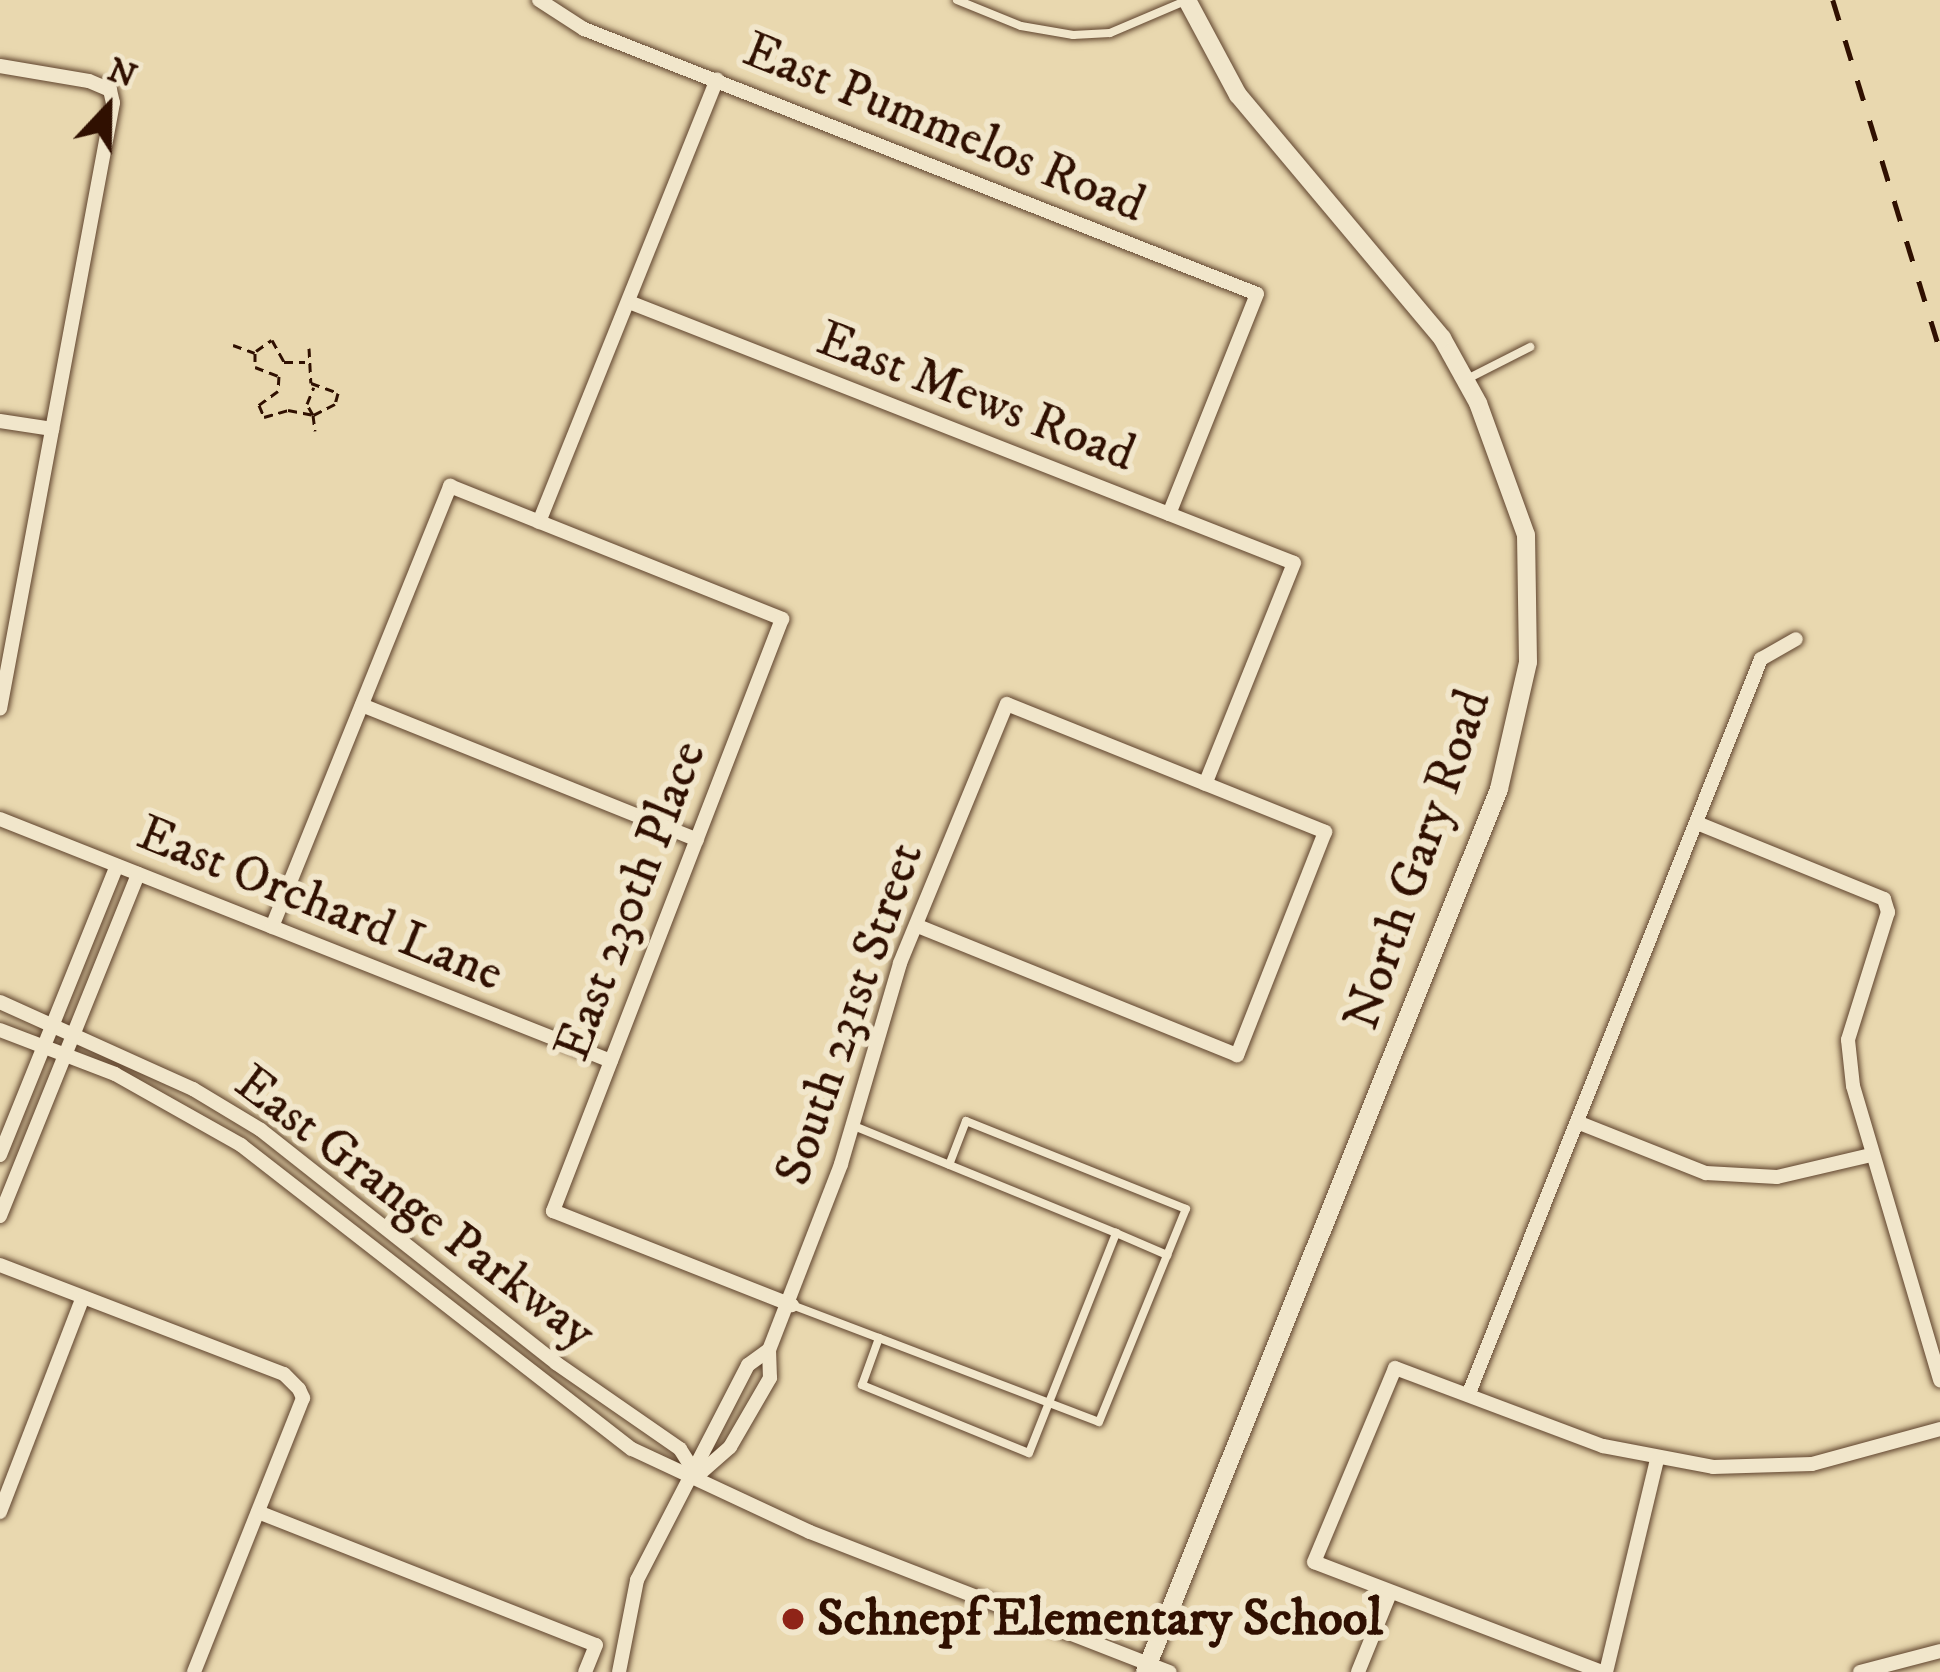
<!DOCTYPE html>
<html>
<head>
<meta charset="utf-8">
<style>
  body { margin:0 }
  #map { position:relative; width:1940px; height:1672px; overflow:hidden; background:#e9d8af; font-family:"IM FELL DW Pica",serif }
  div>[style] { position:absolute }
  .path>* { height:3px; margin-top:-1.5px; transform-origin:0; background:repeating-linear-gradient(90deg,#301001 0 9px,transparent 0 15px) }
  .roads { filter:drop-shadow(0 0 3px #5e422c) drop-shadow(0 0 3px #5e422c) }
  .service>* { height:8px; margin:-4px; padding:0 4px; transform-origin:4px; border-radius:4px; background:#f1e6cb }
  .minor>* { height:14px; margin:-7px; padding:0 7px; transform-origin:7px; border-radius:7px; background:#f1e6cb }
  .secondary>* { height:18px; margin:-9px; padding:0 9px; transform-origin:9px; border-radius:9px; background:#f1e6cb }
  .rail>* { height:4.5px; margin-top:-2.25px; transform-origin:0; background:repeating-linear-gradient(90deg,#301001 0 21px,transparent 0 42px) }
  .dots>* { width:33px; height:33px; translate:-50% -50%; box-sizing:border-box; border:6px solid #f1e6cb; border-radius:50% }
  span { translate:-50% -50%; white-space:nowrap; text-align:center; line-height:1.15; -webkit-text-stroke:12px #f1e6cb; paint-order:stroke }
  .street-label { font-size:51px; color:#301001 }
  .poi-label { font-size:51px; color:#301001; font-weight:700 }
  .left { translate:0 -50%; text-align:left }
  .north { position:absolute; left:48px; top:48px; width:120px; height:120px; -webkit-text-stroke:9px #f1e6cb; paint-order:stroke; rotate:22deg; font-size:33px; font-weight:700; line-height:48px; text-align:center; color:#301001 }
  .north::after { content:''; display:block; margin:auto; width:42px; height:54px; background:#301001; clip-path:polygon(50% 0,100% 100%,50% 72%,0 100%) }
</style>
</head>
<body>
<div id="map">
  <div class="path">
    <i style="left:233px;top:345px;width:23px;rotate:20deg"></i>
    <i style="left:255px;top:353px;width:14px;rotate:90deg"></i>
    <i style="left:255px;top:367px;width:26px;rotate:21deg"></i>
    <i style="left:279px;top:376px;width:15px;rotate:94deg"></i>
    <i style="left:278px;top:391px;width:24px;rotate:144deg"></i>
    <i style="left:259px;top:405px;width:13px;rotate:67deg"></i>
    <i style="left:264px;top:417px;width:25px;rotate:-16deg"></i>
    <i style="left:288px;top:410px;width:25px;rotate:11deg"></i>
    <i style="left:313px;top:415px;width:13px;rotate:-119deg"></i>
    <i style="left:307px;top:404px;width:18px;rotate:-68deg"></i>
    <i style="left:309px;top:348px;width:35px;rotate:87deg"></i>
    <i style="left:311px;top:383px;width:29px;rotate:20deg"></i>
    <i style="left:338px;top:393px;width:11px;rotate:105deg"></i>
    <i style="left:335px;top:404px;width:25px;rotate:153deg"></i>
    <i style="left:313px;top:415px;width:16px;rotate:83deg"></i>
    <i style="left:256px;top:351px;width:19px;rotate:-35deg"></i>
    <i style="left:272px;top:340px;width:25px;rotate:61deg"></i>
    <i style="left:284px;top:362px;width:21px"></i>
  </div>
  <div class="roads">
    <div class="service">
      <i style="left:957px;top:0;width:69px;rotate:22.1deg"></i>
      <i style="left:1021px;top:26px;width:53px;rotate:9.8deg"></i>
      <i style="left:1073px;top:35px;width:37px;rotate:-3deg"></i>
      <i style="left:1110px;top:33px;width:82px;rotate:-23.1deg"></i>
      <i style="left:1467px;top:379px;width:71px;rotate:-26.9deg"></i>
      <i style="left:1116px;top:1233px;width:56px;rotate:23.3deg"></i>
      <i style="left:792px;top:1305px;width:93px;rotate:20.8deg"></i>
      <i style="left:879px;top:1338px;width:50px;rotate:109.9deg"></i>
      <i style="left:862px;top:1385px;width:180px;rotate:22.2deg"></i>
      <i style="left:1029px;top:1453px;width:237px;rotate:-68.4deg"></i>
      <i style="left:1116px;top:1233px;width:283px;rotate:-157.8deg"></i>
      <i style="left:879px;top:1338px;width:235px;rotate:20.9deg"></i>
      <i style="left:1099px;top:1422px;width:230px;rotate:-67.8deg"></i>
      <i style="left:1186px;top:1209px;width:237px;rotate:-158.2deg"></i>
      <i style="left:966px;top:1121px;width:47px;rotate:111.1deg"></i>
    </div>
    <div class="minor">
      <i style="left:539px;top:0;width:54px;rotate:32.8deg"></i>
      <i style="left:584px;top:29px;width:723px;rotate:21.49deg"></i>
      <i style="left:1257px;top:294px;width:237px;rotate:111.8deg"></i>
      <i style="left:0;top:66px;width:90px;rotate:9.6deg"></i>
      <i style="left:89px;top:81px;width:23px;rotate:23deg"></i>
      <i style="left:110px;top:90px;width:13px;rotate:77deg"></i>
      <i style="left:113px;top:103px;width:616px;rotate:100.56deg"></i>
      <i style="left:629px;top:302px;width:714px;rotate:21.43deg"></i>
      <i style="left:1294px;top:563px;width:238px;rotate:111.9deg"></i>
      <i style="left:0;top:421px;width:53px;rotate:8.7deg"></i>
      <i style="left:539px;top:522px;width:477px;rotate:-68.1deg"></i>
      <i style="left:362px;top:705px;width:361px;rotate:21.9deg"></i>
      <i style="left:0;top:819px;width:657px;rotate:21.61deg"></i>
      <i style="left:1697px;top:823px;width:202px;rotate:22.1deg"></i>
      <i style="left:1884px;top:899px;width:14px;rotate:73deg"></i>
      <i style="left:1888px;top:912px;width:134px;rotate:107.4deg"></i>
      <i style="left:1848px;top:1040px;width:46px;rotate:83.8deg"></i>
      <i style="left:1853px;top:1086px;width:307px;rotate:73.5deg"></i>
      <i style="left:272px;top:927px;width:476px;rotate:-68deg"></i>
      <i style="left:450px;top:486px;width:358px;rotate:21.8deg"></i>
      <i style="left:782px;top:619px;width:635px;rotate:111.15deg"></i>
      <i style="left:553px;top:1211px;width:257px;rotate:21.5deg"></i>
      <i style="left:0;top:1002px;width:212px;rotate:24.3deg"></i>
      <i style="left:193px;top:1089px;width:79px;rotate:31.1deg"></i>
      <i style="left:261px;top:1130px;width:376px;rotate:38.3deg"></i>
      <i style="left:556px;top:1363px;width:151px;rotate:34.7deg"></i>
      <i style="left:680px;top:1449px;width:32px;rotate:58deg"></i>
      <i style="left:0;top:1030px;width:123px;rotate:20.9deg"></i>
      <i style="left:115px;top:1074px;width:145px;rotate:29.4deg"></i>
      <i style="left:241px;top:1145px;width:495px;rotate:37.9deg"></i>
      <i style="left:632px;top:1449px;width:196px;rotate:25deg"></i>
      <i style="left:810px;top:1532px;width:386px;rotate:21.3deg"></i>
      <i style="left:1577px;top:1122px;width:139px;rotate:21.6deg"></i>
      <i style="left:1706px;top:1173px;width:71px;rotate:3.2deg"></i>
      <i style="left:1777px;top:1177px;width:97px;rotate:-13.2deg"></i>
      <i style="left:0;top:1155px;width:312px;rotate:-68deg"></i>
      <i style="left:0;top:1216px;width:369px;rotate:-68deg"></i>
      <i style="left:0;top:1265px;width:304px;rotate:21deg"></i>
      <i style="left:284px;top:1374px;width:21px;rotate:45deg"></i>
      <i style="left:299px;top:1389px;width:10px;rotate:66deg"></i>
      <i style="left:303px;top:1398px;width:295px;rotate:111.7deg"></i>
      <i style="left:1469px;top:1393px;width:790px;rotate:-68.31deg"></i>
      <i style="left:1761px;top:659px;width:40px;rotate:-29.7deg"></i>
      <i style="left:697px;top:1476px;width:44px;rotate:-41.3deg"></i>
      <i style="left:730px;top:1447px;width:80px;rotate:-59.9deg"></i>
      <i style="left:770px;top:1378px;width:28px;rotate:-92deg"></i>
      <i style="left:769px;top:1350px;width:199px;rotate:-68.8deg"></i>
      <i style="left:841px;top:1164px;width:209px;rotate:-73.6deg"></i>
      <i style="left:900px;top:963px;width:280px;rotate:-67.6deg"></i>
      <i style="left:1007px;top:704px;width:343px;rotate:21.9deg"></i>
      <i style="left:1325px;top:832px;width:240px;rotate:111.5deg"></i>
      <i style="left:1237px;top:1055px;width:346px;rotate:-158deg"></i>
      <i style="left:0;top:1512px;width:230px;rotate:-68.9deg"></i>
      <i style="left:258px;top:1512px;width:363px;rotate:21.5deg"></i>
      <i style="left:596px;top:1645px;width:29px;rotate:112deg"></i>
      <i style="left:619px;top:1672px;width:94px;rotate:-78.9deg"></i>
      <i style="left:637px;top:1580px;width:242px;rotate:-62.7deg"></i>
      <i style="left:748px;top:1365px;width:26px;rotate:-36deg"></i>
      <i style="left:1358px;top:1672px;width:85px;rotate:-67.9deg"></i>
      <i style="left:1602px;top:1672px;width:308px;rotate:-159.1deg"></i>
      <i style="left:1314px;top:1562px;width:210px;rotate:-67.3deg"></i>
      <i style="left:1395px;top:1368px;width:222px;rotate:20.6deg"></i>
      <i style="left:1603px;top:1446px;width:112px;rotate:10.8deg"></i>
      <i style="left:1713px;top:1467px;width:99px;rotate:-1.7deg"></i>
      <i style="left:1812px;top:1464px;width:133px;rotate:-15.3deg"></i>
      <i style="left:1606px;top:1672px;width:219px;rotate:-76.5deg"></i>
      <i style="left:1860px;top:1672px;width:83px;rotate:-14.7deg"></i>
    </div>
    <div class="secondary">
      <i style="left:1145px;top:1672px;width:951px;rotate:-68.15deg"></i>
      <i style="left:1499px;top:789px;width:130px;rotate:-77.1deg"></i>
      <i style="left:1528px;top:662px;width:127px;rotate:-90.9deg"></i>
      <i style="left:1526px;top:535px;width:140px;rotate:-110deg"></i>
      <i style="left:1478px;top:403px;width:74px;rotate:-119deg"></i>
      <i style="left:1442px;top:338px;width:317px;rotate:-130deg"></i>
      <i style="left:1238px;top:95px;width:108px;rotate:-118.2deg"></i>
    </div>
  </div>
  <div class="rail">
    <i style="left:1833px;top:0;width:365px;rotate:73deg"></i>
  </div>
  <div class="dots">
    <i style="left:793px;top:1619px;background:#8f2418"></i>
  </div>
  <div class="street-label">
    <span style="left:944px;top:128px;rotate:22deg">East Pummelos Road</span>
    <span style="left:976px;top:397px;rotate:21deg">East Mews Road</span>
    <span style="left:1418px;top:860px;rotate:-71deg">North Gary Road</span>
    <span style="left:631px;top:901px;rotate:-69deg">East 230th Place</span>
    <span style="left:320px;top:904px;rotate:22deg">East Orchard Lane</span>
    <span style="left:850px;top:1014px;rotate:-71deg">South 231st Street</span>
    <span style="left:415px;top:1208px;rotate:37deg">East Grange Parkway</span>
  </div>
  <div class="poi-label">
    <span class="left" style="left:817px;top:1619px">Schnepf Elementary School</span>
  </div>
  <div class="north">N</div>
</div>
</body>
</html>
